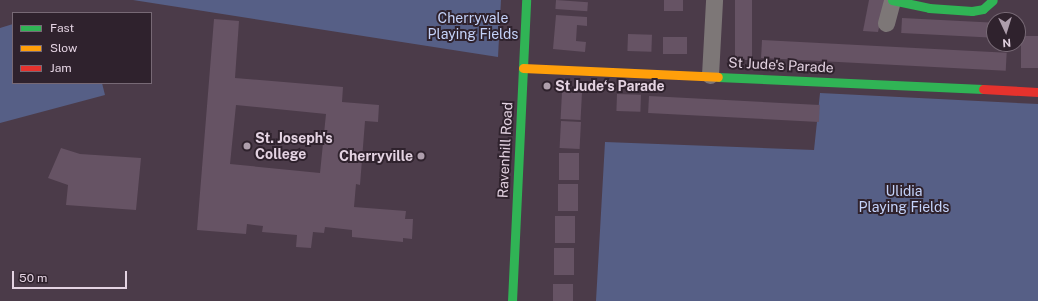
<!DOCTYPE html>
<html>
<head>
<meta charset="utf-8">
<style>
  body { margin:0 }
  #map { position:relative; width:1038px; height:301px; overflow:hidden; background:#4b3b49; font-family:"Public Sans",sans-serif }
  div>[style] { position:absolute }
  .green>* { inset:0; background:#565f86 }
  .building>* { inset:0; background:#665364; transform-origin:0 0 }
  .street>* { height:17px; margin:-8.5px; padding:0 8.5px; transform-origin:8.5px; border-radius:8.5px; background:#7d7777 }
  .fast>* { height:9px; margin:-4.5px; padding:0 4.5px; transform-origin:4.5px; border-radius:4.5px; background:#30b455 }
  .slow>* { height:9px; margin:-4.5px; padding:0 4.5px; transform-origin:4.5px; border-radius:4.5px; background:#ff9f0a }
  .jam>* { height:9px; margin:-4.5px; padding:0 4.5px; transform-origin:4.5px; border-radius:4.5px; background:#e5322d }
  .dots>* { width:11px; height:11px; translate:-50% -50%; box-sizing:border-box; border:2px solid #2f222d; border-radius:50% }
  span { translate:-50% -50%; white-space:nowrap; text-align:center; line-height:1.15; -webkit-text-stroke:4px #2f222d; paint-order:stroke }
  .park-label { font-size:14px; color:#c5d3fa }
  .street-label { font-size:14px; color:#e4d3e2 }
  .poi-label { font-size:14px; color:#e4d3e2; font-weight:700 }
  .left { translate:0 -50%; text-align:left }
  .right { translate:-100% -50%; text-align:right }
  .legend { position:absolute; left:12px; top:12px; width:140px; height:72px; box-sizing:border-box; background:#2f222d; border:1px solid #776975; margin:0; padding:5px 7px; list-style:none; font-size:12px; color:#e4d3e2 }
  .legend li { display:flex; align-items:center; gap:8px; height:20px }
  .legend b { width:20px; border:1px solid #776975 }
  .north { position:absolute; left:986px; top:12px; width:40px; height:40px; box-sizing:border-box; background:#2f222d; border:1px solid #776975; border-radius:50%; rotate:176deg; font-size:11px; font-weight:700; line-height:16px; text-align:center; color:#e4d3e2 }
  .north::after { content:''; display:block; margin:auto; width:14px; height:18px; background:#ae9eac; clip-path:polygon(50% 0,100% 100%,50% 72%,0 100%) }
  .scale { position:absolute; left:12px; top:271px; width:115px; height:18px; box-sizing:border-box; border:2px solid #e4d3e2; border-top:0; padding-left:5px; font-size:12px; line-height:14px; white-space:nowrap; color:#e4d3e2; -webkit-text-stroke:3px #2f222d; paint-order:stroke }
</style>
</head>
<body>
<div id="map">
  <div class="green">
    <i style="clip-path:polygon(133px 0,501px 0,498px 57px)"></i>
    <i style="clip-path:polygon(13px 24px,13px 83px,102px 83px,105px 95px,0 123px,0 28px)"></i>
    <i style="clip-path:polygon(820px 93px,1038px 104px,1038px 301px,596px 301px,605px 142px,814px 150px)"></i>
  </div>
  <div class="building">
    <i style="left:556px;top:0;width:32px;height:9px;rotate:4deg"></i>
    <i style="left:664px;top:0;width:19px;height:11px"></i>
    <i style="left:735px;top:0;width:17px;height:60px"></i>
    <i style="clip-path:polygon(869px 0,885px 0,878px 32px,863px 31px)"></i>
    <i style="clip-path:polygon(556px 15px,587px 17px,587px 26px,577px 25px,576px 41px,586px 42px,585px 52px,553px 49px)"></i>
    <i style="left:902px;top:18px;width:88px;height:15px;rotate:3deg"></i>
    <i style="clip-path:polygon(evenodd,214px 19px,239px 21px,235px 78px,343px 87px,342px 102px,379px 105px,378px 122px,365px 121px,360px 185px,356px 184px,354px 207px,406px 211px,405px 219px,413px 219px,412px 239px,403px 238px,403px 242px,352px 237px,352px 230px,325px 227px,324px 233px,313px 232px,311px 248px,296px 247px,297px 235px,262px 232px,263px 226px,247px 224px,246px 234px,197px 230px,214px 19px,236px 105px,326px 114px,320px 173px,230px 164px,236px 105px)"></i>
    <i style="left:628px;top:34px;width:24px;height:17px;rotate:2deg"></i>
    <i style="left:1021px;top:36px;width:17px;height:32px"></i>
    <i style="left:663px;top:37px;width:24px;height:17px"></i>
    <i style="left:762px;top:40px;width:245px;height:18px;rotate:3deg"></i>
    <i style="left:562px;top:92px;width:20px;height:27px;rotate:3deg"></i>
    <i style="left:617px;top:94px;width:24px;height:17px;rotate:2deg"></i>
    <i style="left:649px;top:96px;width:171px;height:17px;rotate:3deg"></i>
    <i style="left:561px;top:121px;width:20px;height:27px;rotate:3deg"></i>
    <i style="clip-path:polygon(61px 148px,80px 154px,141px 158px,136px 210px,66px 205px,68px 185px,48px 178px)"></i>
    <i style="left:559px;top:153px;width:20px;height:27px"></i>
    <i style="left:558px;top:184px;width:20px;height:27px"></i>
    <i style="left:555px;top:216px;width:20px;height:27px"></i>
    <i style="left:554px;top:248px;width:20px;height:27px"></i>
    <i style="left:553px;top:284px;width:20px;height:17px"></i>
  </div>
  <div class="street">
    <i style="left:886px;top:23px;width:23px;rotate:-75deg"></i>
    <i style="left:710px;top:75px;width:75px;rotate:-86.9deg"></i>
  </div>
  <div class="fast">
    <i style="left:892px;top:0;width:38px;rotate:12deg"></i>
    <i style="left:929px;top:8px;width:43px;rotate:4deg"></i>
    <i style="left:972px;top:11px;width:11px;rotate:-10deg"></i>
    <i style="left:983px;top:9px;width:13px;rotate:-42deg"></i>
    <i style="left:718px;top:77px;width:265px;rotate:2.6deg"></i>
    <i style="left:512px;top:301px;width:301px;rotate:-87.3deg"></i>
  </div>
  <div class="slow">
    <i style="left:523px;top:68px;width:195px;rotate:2.6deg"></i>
  </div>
  <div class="jam">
    <i style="left:983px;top:89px;width:55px;rotate:3.1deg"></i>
  </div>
  <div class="dots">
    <i style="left:547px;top:86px;background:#ae9eac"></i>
    <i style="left:247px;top:146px;background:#ae9eac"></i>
    <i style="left:421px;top:156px;background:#ae9eac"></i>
  </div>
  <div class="park-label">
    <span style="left:473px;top:26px">Cherryvale<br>Playing Fields</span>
    <span style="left:904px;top:199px">Ulidia<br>Playing Fields</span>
  </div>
  <div class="street-label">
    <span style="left:781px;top:65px;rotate:3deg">St Jude's Parade</span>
    <span style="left:505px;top:150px;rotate:-87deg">Ravenhill Road</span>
  </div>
  <div class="poi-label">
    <span class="left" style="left:555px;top:86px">St Jude‘s Parade</span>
    <span class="left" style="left:255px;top:146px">St. Joseph's<br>College</span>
    <span class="right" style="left:413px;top:156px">Cherryville</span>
  </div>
  <ul class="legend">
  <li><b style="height:5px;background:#30b455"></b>Fast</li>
  <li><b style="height:5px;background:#ff9f0a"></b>Slow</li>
  <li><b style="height:5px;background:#e5322d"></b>Jam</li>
  </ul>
  <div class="north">N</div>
  <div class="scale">50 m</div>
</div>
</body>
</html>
